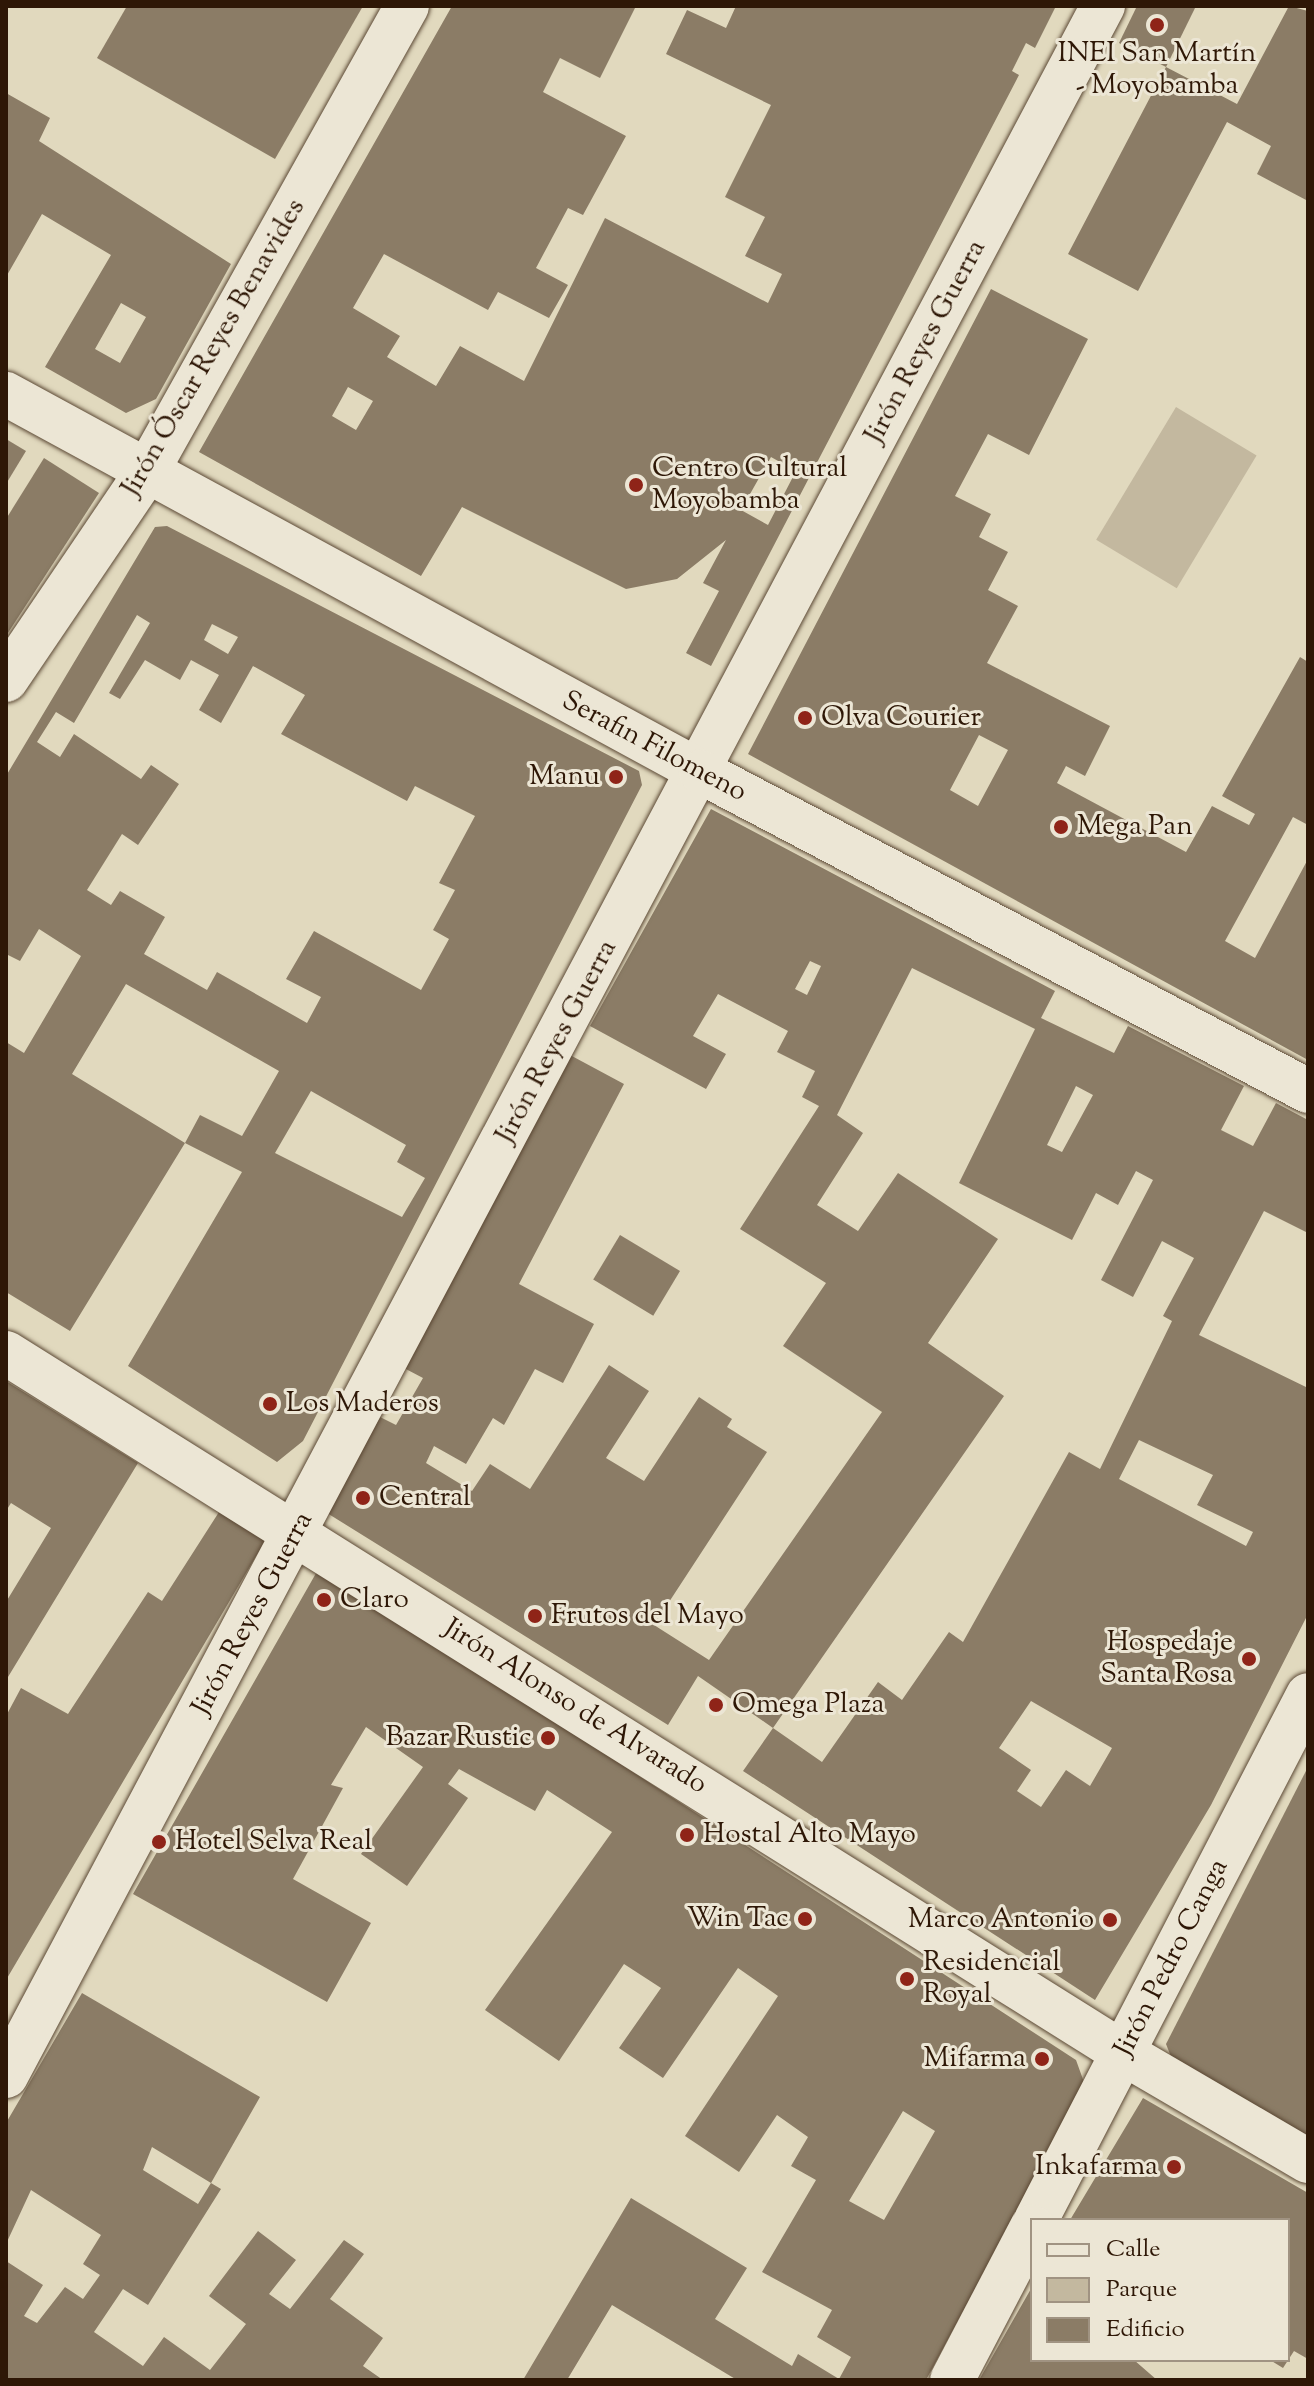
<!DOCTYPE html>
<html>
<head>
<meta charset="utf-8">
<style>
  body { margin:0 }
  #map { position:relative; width:1314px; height:2386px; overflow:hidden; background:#e1d9be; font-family:"Sorts Mill Goudy",serif }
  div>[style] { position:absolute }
  .green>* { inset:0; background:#c3b89f; transform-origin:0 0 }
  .building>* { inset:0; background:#8b7c66; transform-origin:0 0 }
  .roads { filter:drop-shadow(0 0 2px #5b4834) drop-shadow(0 0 2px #5b4834) }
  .street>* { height:44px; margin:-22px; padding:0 22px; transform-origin:22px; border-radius:22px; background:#ece6d5 }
  .secondary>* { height:44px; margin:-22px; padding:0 22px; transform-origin:22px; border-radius:22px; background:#ece6d5 }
  .dots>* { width:22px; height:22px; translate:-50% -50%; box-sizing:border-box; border:4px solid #ece6d5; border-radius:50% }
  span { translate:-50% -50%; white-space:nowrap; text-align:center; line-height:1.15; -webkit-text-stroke:6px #ece6d5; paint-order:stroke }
  .poi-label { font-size:28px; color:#2e1706 }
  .left { translate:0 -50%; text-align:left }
  .right { translate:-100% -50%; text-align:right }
  .street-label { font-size:28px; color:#2e1706 }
  .frame { position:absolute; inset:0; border:8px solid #2e1706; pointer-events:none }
  .legend { position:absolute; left:1030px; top:2218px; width:260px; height:144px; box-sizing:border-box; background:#ece6d5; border:2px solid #a09382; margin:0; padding:10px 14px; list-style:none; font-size:24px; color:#2e1706 }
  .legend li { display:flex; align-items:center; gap:16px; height:40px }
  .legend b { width:40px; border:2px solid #a09382 }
</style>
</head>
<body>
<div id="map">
  <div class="green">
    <i style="left:1176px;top:407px;width:94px;height:155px;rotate:31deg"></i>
  </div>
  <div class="building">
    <i style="clip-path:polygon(127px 6px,363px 6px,275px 159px,97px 58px)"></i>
    <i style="clip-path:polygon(evenodd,452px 6px,636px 6px,600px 78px,560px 58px,543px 92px,626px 136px,583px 215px,568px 208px,536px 268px,568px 285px,549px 318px,498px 292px,488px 310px,384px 254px,353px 308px,400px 336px,387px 357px,436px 386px,460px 346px,524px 381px,605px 218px,768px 303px,782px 274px,745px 256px,765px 217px,725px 197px,771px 105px,666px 54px,687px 10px,726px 28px,736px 6px,1056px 6px,1035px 48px,1026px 43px,1012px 71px,1019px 75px,711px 666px,686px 653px,719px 591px,703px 583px,726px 540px,677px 579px,626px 589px,462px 507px,421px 576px,199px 452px,452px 6px,348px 387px,373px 401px,356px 430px,332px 416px,348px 387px,452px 6px,771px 457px,796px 471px,768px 525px,741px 510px,771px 457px)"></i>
    <i style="clip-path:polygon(1137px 6px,1196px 6px,1166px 67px,1119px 43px)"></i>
    <i style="clip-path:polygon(1289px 6px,1308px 11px,1308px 201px,1257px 174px,1271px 146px,1227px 122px,1138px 291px,1068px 254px,1166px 67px,1237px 104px)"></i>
    <i style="clip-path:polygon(evenodd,6px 93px,50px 118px,39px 141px,231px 264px,156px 399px,126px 413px,45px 367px,111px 255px,42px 214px,6px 277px,6px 93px,121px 303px,146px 317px,120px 363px,95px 349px,121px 303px)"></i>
    <i style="clip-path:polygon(evenodd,991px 289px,1088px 339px,1029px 455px,988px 434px,955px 496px,991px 514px,979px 537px,1008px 552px,988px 590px,1018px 606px,987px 663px,1110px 726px,1085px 776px,1066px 766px,1057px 783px,1186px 852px,1212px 806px,1249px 825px,1255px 814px,1222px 796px,1300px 657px,1308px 662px,1308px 825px,1293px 817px,1225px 941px,1255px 958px,1308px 859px,1308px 1060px,748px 754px,991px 289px,979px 735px,1008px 750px,978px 806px,950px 790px,979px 735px)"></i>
    <i style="clip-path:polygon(6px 439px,26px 451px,6px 484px)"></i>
    <i style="clip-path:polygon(44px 458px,99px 493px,6px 636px,6px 519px)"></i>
    <i style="clip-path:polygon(evenodd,167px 526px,639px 771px,642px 785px,303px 1441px,277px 1462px,128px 1366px,242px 1172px,185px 1143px,200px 1115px,242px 1136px,279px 1071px,126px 984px,72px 1074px,185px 1143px,70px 1331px,6px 1292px,6px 1042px,24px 1053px,81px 956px,39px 929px,20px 961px,6px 954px,6px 776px,155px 527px,167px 526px,137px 615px,150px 623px,109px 693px,120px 699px,145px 660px,180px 680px,191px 660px,219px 675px,199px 710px,221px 723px,253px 666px,305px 695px,281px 734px,407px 801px,415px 786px,475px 816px,439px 883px,455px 890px,433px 930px,449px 939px,421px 990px,314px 931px,286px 979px,321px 997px,307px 1023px,217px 972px,207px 990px,144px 954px,165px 917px,120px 891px,111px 905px,87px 890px,122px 834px,138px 845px,179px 784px,151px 765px,141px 779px,74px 734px,60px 757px,37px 742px,56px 712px,74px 723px,137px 615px,167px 526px,212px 624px,238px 637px,228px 654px,204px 640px,212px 624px,167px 526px,311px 1091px,406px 1145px,397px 1162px,425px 1178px,402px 1217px,275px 1153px,311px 1091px)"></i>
    <i style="clip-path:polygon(evenodd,711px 809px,1055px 991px,1041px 1018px,1114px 1053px,1128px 1026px,1244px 1086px,1221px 1130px,1253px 1146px,1276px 1103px,1308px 1120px,1308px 1233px,1264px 1211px,1199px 1335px,1308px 1388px,1308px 1614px,1211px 1805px,1095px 2000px,743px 1771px,773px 1728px,698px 1676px,668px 1725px,327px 1513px,380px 1417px,396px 1425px,423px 1378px,402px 1367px,570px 1055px,624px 1084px,519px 1284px,594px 1324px,563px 1383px,535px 1369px,504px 1425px,493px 1418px,466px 1464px,434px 1446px,426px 1463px,472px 1491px,490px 1464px,530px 1489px,609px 1365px,649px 1391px,606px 1458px,644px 1481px,699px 1397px,732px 1419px,727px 1427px,767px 1452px,654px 1625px,709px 1660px,882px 1412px,783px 1346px,826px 1283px,740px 1229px,819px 1106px,802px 1097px,815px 1071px,777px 1052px,788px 1031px,718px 994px,693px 1036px,726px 1054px,706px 1089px,590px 1026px,711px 809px,810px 961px,821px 966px,807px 995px,795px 989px,810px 961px,711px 809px,912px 968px,1035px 1029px,959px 1183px,1072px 1240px,1096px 1193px,1118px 1205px,1136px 1171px,1153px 1180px,1101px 1280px,1133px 1297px,1162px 1241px,1194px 1258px,1163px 1316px,1172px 1321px,1100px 1469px,1069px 1452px,963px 1642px,949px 1632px,902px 1700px,878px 1682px,822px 1762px,773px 1728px,1004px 1396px,928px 1343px,998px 1239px,898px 1173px,858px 1231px,817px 1205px,863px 1133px,837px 1115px,912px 968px,711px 809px,1076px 1086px,1093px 1095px,1062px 1152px,1047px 1145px,1076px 1086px,711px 809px,1139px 1440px,1213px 1475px,1197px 1505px,1253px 1532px,1246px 1546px,1119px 1479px,1139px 1440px,711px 809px,1031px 1701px,1112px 1748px,1090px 1786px,1066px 1770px,1041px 1807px,1017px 1791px,1031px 1770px,999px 1748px,1031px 1701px)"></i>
    <i style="left:620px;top:1235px;width:70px;height:52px;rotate:31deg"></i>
    <i style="clip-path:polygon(6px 1381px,138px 1463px,8px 1677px,6px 1602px,51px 1528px,11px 1503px,6px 1511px)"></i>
    <i style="clip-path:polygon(219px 1512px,265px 1541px,6px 1980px,6px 1716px,21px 1688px,68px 1714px,148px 1592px,162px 1601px)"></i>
    <i style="clip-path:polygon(evenodd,319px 1568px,1076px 2060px,1085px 2085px,926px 2380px,737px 2380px,612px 2305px,567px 2380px,523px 2380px,631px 2198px,747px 2268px,715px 2319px,792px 2366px,798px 2354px,839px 2379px,851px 2357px,817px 2337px,832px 2310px,762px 2272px,816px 2180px,791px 2166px,808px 2137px,777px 2115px,739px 2172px,685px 2136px,778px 1996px,738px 1968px,663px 2078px,619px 2048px,661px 1988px,624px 1964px,559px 2061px,485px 2010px,612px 1832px,547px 1790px,535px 1811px,459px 1769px,448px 1784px,468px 1798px,407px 1886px,361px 1854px,423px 1767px,366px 1727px,331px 1785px,343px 1788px,293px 1879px,371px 1923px,327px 2002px,133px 1894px,319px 1568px,903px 2111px,935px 2131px,884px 2220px,849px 2201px,903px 2111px)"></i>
    <i style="clip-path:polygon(1308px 1767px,1308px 2140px,1175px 2067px,1166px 2044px)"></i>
    <i style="clip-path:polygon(82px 1993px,260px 2097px,211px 2183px,152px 2147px,143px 2170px,198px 2204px,211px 2183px,221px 2189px,148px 2305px,123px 2289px,94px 2332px,143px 2366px,164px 2337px,210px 2370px,246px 2324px,209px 2296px,258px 2231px,296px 2260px,269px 2294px,290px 2309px,344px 2240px,364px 2254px,330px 2299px,383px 2338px,363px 2366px,383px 2380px,6px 2380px,6px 2261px,43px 2285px,24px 2316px,37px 2323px,65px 2287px,83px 2299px,100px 2275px,83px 2264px,101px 2235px,31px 2190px,6px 2244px,6px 2123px)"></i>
    <i style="clip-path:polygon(1143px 2098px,1308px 2193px,1308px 2359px,1294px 2351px,1283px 2368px,1270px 2360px,1288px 2360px,1288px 2220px,1070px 2220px)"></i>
    <i style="clip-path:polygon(1032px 2287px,1032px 2360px,1134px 2360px,1157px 2380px,979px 2380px)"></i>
  </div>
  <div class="roads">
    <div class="street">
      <i style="left:6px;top:680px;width:248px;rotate:-55.9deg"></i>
      <i style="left:145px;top:475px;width:537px;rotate:-60.81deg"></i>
      <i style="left:6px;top:2076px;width:2343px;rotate:-62.08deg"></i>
    </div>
    <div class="secondary">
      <i style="left:6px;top:394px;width:791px;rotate:28.54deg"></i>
      <i style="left:701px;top:772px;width:686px;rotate:27.72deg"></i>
      <i style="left:6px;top:1353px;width:1318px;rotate:32.07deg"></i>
      <i style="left:1123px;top:2053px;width:214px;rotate:30.3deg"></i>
      <i style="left:1036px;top:2220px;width:591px;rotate:-62.61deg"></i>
      <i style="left:952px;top:2380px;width:173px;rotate:-62.4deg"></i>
    </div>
  </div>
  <div class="dots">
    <i style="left:1157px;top:25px;background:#8f2418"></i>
    <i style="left:636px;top:485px;background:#8f2418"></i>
    <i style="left:805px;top:718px;background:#8f2418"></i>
    <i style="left:616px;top:777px;background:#8f2418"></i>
    <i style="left:1061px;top:827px;background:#8f2418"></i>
    <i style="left:270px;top:1404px;background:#8f2418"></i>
    <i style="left:363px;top:1498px;background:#8f2418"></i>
    <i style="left:324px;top:1600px;background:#8f2418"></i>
    <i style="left:535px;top:1616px;background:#8f2418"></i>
    <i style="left:1249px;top:1659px;background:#8f2418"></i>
    <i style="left:716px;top:1705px;background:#8f2418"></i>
    <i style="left:548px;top:1738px;background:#8f2418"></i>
    <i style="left:687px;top:1835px;background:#8f2418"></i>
    <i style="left:159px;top:1842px;background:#8f2418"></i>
    <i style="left:805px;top:1919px;background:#8f2418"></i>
    <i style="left:1110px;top:1920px;background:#8f2418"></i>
    <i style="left:907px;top:1979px;background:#8f2418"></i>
    <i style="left:1042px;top:2059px;background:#8f2418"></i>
    <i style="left:1174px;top:2167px;background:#8f2418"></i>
  </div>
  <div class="poi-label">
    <span style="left:1157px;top:70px">INEI San Martín<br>- Moyobamba</span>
    <span class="left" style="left:652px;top:485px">Centro Cultural<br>Moyobamba</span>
    <span class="left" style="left:821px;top:718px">Olva Courier</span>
    <span class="right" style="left:600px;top:777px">Manu</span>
    <span class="left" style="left:1077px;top:827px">Mega Pan</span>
    <span class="left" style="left:286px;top:1404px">Los Maderos</span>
    <span class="left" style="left:379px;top:1498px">Central</span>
    <span class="left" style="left:340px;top:1600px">Claro</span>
    <span class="left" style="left:551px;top:1616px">Frutos del Mayo</span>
    <span class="right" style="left:1233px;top:1659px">Hospedaje<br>Santa Rosa</span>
    <span class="left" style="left:732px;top:1705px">Omega Plaza</span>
    <span class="right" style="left:532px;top:1738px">Bazar Rustic</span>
    <span class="left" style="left:703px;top:1835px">Hostal Alto Mayo</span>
    <span class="left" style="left:175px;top:1842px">Hotel Selva Real</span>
    <span class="right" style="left:789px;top:1919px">Win Tac</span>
    <span class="right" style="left:1094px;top:1920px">Marco Antonio</span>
    <span class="left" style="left:923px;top:1979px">Residencial<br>Royal</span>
    <span class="right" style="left:1026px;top:2059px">Mifarma</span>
    <span class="right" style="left:1158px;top:2167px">Inkafarma</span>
  </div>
  <div class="street-label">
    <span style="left:926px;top:342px;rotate:-62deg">Jirón Reyes Guerra</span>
    <span style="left:214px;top:348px;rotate:-60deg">Jirón Óscar Reyes Benavides</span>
    <span style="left:654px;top:747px;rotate:28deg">Serafin Filomeno</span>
    <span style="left:557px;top:1042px;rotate:-62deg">Jirón Reyes Guerra</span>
    <span style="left:253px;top:1614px;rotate:-62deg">Jirón Reyes Guerra</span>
    <span style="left:575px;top:1707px;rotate:32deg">Jirón Alonso de Alvarado</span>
    <span style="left:1172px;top:1958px;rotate:-63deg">Jirón Pedro Canga</span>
  </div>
  <div class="frame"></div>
  <ul class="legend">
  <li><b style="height:10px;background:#ece6d5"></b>Calle</li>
  <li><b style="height:22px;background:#c3b89f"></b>Parque</li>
  <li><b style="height:22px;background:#8b7c66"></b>Edificio</li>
  </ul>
</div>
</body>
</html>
